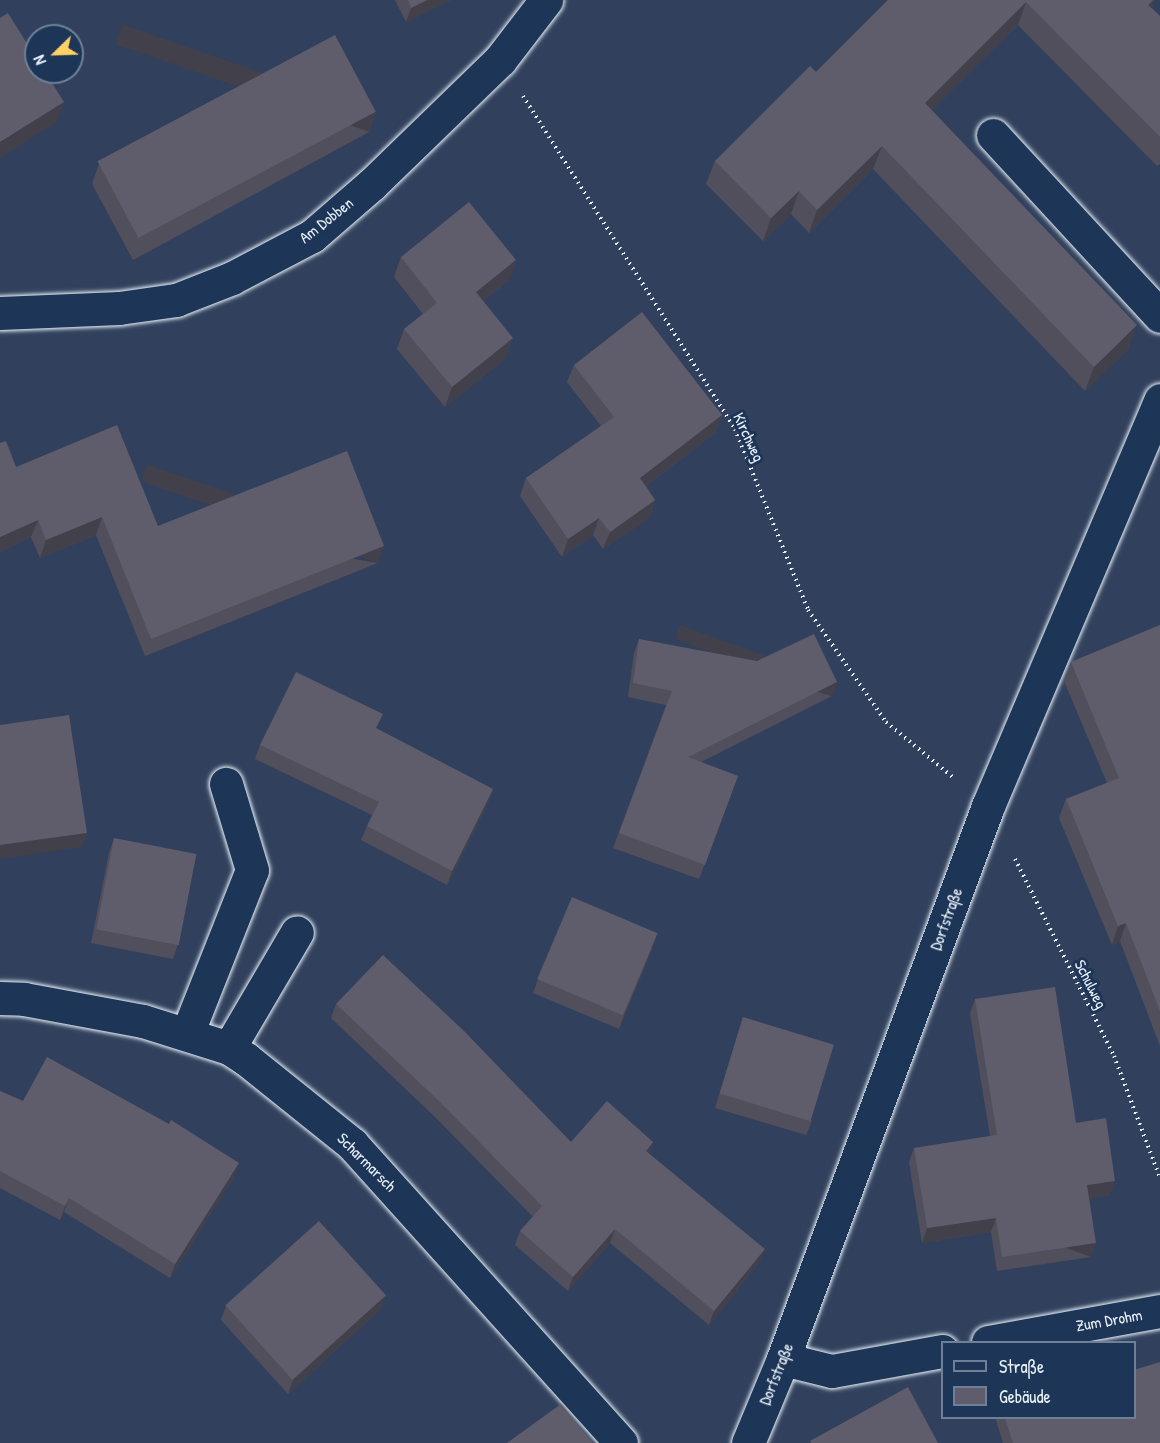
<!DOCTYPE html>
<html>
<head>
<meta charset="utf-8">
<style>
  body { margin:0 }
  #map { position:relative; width:1160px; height:1443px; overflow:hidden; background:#31415d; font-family:"Patrick Hand",sans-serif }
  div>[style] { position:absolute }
  .path>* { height:4px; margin-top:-2px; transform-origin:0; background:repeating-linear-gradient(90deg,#e8f1f8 0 1.5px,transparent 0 6px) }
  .roads { filter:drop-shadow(0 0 2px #e8f1f8) drop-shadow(0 0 2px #e8f1f8) }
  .minor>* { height:33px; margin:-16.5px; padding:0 16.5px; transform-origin:16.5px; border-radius:16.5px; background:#1d3557 }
  .wall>* { inset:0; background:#524f5c }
  .shaded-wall>* { inset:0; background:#42404b; transform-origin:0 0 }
  .building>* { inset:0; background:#5f5c6b; transform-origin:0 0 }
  span { translate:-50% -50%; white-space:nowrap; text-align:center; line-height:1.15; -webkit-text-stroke:6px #1d3557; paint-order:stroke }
  .street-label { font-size:16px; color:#e8f1f8 }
  .legend { position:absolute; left:941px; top:1341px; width:195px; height:78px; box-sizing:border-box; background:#1d3557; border:2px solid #6e8097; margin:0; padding:8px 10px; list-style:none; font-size:18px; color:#e8f1f8 }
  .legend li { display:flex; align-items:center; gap:12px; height:30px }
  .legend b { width:30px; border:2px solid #6e8097 }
  .north { position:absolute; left:24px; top:24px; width:60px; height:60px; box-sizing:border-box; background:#1d3557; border:2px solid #6e8097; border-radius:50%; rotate:247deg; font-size:16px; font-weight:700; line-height:24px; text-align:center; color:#e8f1f8 }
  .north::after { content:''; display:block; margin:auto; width:21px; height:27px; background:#ffd166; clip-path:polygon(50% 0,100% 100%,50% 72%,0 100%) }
</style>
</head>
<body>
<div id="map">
  <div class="path">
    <i style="left:523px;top:96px;width:395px;rotate:57.5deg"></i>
    <i style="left:735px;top:429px;width:195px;rotate:68deg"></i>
    <i style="left:808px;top:610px;width:136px;rotate:55.1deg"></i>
    <i style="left:886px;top:722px;width:88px;rotate:39.5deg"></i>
    <i style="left:1015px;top:859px;width:220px;rotate:63.3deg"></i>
    <i style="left:1114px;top:1056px;width:130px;rotate:69.3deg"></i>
  </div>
  <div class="roads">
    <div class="minor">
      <i style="left:993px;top:135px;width:246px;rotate:47.3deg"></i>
      <i style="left:0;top:313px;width:119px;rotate:-2.4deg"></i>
      <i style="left:119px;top:308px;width:58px;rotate:-8deg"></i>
      <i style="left:176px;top:300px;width:60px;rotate:-21.4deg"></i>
      <i style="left:232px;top:278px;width:90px;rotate:-27.7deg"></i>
      <i style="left:312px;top:236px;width:79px;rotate:-40.9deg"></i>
      <i style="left:372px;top:184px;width:178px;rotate:-44.1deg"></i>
      <i style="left:500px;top:60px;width:76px;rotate:-52.5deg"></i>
      <i style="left:0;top:998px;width:24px;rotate:2deg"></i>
      <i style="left:24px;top:999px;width:121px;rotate:10.5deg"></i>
      <i style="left:143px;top:1021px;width:90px;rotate:17.4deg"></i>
      <i style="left:229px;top:1048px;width:20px;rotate:33deg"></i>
      <i style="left:246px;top:1059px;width:136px;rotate:38.7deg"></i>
      <i style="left:352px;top:1144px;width:402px;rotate:48deg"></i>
      <i style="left:187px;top:1034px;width:176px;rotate:-68.4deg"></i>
      <i style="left:252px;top:870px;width:90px;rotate:-106.8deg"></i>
      <i style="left:229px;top:1048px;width:134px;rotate:-59.6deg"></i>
      <i style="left:988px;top:1342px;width:175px;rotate:-10.2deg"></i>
      <i style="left:783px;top:1359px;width:50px;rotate:13.8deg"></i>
      <i style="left:832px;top:1371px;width:112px;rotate:-10.3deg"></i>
      <i style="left:748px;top:1443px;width:91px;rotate:-67.4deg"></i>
      <i style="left:783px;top:1359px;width:590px;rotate:-69.66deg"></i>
      <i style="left:988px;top:806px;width:441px;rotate:-67deg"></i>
    </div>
  </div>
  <div class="wall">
    <i style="clip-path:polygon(395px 0,451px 0,406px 22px)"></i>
    <i style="clip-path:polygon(888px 0,1155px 0,1152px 8px,1160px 16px,1160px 164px,1157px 166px,1018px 25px,932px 110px,1129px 348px,1085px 391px,873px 169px,809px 233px,791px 214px,763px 241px,706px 184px,715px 161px,816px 72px)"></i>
    <i style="clip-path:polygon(376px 112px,369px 132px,133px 260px,92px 184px,99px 164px)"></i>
    <i style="clip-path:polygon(401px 257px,509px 280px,483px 301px,506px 358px,445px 407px,397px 349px,404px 329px,423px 314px,394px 277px)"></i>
    <i style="clip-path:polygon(574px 365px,722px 415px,715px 433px,646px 486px,655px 500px,649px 518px,603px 549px,593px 535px,562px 557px,520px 496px,526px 478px,601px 426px,567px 382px)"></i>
    <i style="clip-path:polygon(0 443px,16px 467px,158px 526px,378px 563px,145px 656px,96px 535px,40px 558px,31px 537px,0 552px)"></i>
    <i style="clip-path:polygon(1160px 625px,1160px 1046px,1120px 941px,1112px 945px,1059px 818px,1066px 799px,1107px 783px,1064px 681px,1071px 662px)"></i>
    <i style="clip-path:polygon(639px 639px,832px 696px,701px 762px,738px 776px,699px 879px,613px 848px,666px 705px,628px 697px,634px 653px)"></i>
    <i style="clip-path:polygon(377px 729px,493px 789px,488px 803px,447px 885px,361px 840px,367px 826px,372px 815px,255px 759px,260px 745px)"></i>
    <i style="clip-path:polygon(114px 838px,178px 944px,173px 959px,91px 943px,109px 853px)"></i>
    <i style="clip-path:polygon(653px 947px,619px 1029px,533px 993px,538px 979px)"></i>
    <i style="clip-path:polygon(975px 999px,1076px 1123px,1110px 1195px,1089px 1198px,1091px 1257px,997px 1271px,991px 1232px,922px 1243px,909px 1162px,914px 1148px,990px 1136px,970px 1014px)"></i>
    <i style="clip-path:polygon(336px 1004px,571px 1142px,653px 1142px,649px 1154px,759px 1263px,709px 1325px,610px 1243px,568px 1291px,515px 1245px,520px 1231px,533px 1217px,436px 1118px,331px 1018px)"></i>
    <i style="clip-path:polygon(743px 1017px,812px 1121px,806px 1135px,715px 1108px)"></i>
    <i style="clip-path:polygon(0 1091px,23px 1101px,234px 1177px,170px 1278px,64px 1212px,60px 1220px,0 1188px)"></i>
    <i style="clip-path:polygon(386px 1295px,381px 1309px,288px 1394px,221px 1320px,226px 1306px)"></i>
    <i style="clip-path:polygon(997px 1418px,1134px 1418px,1160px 1443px,1003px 1443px,996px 1420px)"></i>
  </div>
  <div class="shaded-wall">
    <i style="clip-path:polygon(427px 0,451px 0,406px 22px,411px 8px)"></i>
    <i style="clip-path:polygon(1153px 0,1155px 0,1147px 20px,1148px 5px)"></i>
    <i style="clip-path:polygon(1026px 2px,1018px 25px,916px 126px,925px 103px)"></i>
    <i style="clip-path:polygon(64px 102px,57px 122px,0 158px,0 142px)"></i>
    <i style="left:376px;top:112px;width:21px;height:268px;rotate:109deg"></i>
    <i style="clip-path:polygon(882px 146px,873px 169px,809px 233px,817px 210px)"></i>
    <i style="clip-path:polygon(799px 191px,791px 214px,763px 241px,771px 218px)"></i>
    <i style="clip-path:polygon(516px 260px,509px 280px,469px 312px,476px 292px)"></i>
    <i style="clip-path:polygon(1137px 325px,1129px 348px,1085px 391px,1094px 367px)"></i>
    <i style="clip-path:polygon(513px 338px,506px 358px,445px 407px,452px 387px)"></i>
    <i style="clip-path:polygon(722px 415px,715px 433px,634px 495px,640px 478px)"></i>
    <i style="clip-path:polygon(655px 500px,649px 518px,603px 549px,610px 532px)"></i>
    <i style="clip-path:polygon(102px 517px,96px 535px,40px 558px,46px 540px)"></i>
    <i style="clip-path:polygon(599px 518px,593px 535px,562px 557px,568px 539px)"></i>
    <i style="clip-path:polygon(38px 520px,31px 537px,0 552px,0 537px)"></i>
    <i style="left:384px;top:546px;width:18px;height:251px;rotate:109deg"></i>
    <i style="left:837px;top:682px;width:15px;height:167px;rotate:110deg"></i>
    <i style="clip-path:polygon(493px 789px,488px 803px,447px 885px,452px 871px)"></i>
    <i style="clip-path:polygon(87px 833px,82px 847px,0 859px,0 845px)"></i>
    <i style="clip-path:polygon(1126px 923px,1120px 941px,1112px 945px,1118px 926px)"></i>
    <i style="clip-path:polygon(658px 933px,653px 947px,619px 1029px,624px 1015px)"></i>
    <i style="clip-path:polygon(653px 1142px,648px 1157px,646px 1151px)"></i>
    <i style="clip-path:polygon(239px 1163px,234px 1177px,170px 1278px,175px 1264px)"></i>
    <i style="clip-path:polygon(1115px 1181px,1110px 1195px,1082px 1200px,1087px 1185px)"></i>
    <i style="clip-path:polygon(69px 1198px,64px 1212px,60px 1220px,65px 1206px)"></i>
    <i style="clip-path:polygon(996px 1218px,991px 1232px,922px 1243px,927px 1228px)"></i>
    <i style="clip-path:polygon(615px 1229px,610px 1243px,568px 1291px,573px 1277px)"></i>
    <i style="left:1096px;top:1243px;width:15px;height:95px;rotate:110deg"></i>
    <i style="clip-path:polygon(765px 1249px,759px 1263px,709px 1325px,714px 1311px)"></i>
    <i style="clip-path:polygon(386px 1295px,381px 1309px,288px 1394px,293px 1380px)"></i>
  </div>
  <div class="building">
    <i style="clip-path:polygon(408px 0,427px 0,411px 8px)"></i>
    <i style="clip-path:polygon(888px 0,1153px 0,1148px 5px,1160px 16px,1160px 137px,1026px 2px,925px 103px,1137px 325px,1094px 367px,882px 146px,817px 210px,799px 191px,771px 218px,715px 161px,810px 66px,816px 72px)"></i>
    <i style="clip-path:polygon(8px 13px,36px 58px,36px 72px,45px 72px,64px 102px,0 142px,0 18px)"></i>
    <i style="left:335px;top:35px;width:87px;height:269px;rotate:62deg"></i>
    <i style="clip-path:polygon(469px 202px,516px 260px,476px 292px,513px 338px,452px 387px,404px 329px,437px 303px,401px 257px)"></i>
    <i style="clip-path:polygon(642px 312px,722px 415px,640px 478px,655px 500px,610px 532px,599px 518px,568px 539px,526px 478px,614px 417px,574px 365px)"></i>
    <i style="clip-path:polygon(117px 425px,158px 526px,347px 451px,384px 546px,151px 639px,102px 517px,46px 540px,38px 520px,0 537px,0 443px,6px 441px,16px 467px)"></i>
    <i style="clip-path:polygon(1160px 625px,1160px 1011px,1126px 923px,1118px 926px,1066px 799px,1119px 778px,1071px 662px)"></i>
    <i style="clip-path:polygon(814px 634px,837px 682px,688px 757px,738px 776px,705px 865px,619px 833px,672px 691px,633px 683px,639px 639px,757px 661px)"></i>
    <i style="clip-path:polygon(296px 672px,383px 714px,376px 728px,493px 789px,452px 871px,367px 826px,379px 802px,260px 745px)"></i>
    <i style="clip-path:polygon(69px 715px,87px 833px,0 845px,0 725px)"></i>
    <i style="left:114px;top:838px;width:84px;height:93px;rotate:11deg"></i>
    <i style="left:572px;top:897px;width:93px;height:89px;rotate:23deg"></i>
    <i style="clip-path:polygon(383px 955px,464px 1031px,571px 1142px,607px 1101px,653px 1142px,646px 1151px,765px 1249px,714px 1311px,615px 1229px,573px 1277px,520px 1231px,542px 1206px,441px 1103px,336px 1004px)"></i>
    <i style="clip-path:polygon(1055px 987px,1076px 1123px,1106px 1118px,1115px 1181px,1087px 1185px,1096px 1243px,1002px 1257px,996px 1218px,927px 1228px,914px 1148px,997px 1135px,975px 999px)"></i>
    <i style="left:743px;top:1017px;width:95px;height:80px;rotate:17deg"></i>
    <i style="clip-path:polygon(47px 1057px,169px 1124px,171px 1120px,239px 1163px,175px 1264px,69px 1198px,65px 1206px,0 1171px,0 1091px,23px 1101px)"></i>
    <i style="left:319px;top:1221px;width:100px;height:126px;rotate:48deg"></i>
    <i style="clip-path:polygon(1160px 1362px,1160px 1443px,1013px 1443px,1005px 1418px,1134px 1418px,1134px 1370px)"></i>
    <i style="clip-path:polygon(908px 1387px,938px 1443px,811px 1443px,810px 1441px)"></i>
    <i style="clip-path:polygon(561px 1404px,593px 1443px,507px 1443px)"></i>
  </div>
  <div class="street-label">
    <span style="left:326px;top:220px;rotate:-38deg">Am Dobben</span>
    <span style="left:749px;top:437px;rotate:65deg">Kirchweg</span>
    <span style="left:946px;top:919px;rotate:-70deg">Dorfstraße</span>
    <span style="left:1091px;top:984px;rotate:63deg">Schulweg</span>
    <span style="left:367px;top:1162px;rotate:45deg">Scharmarsch</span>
    <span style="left:1109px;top:1320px;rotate:-10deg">Zum Drohm</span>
    <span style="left:776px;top:1374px;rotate:-68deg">Dorfstraße</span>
  </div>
  <ul class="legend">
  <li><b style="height:8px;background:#1d3557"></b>Straße</li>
  <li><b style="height:16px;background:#5f5c6b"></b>Gebäude</li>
  </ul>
  <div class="north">N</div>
</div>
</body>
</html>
